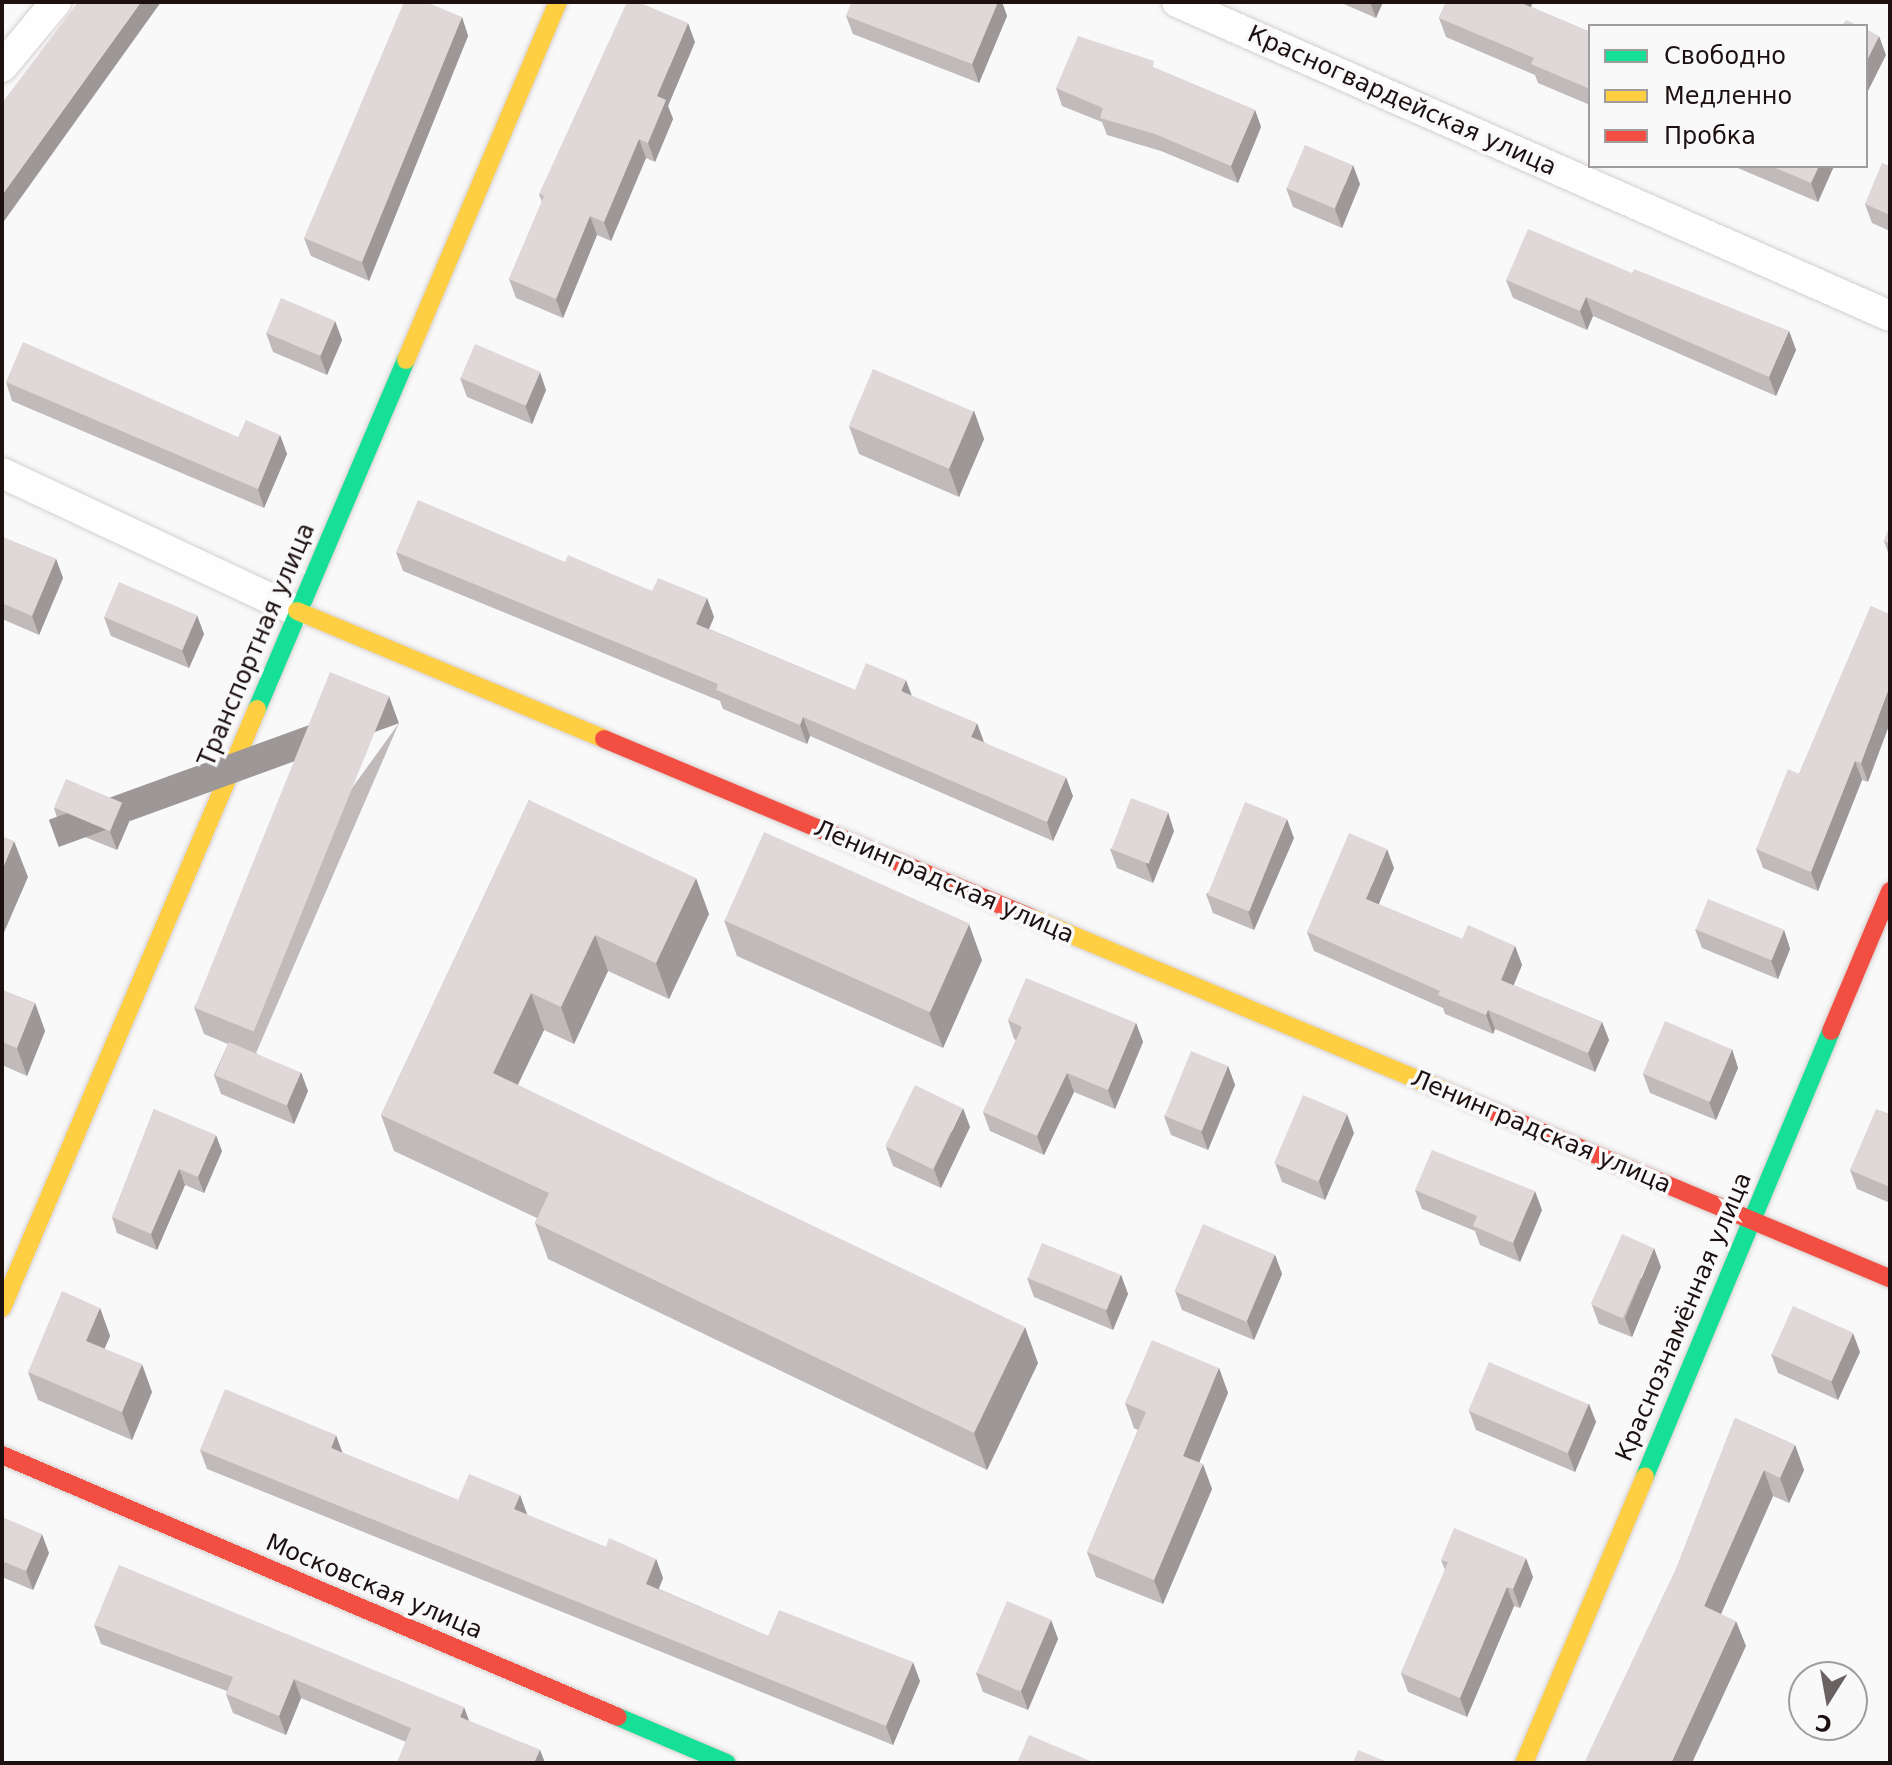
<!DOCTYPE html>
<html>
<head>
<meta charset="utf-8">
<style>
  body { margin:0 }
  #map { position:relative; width:1892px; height:1765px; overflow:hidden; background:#f9f9f9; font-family:"DejaVu Sans",sans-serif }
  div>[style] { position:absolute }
  .roads { filter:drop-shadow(0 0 2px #d6cfcf) drop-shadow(0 0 2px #d6cfcf) }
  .street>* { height:30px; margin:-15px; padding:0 15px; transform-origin:15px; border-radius:15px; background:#fefefe }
  .fast>* { height:18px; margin:-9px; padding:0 9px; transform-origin:9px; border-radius:9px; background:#16e098 }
  .slow>* { height:18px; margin:-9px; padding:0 9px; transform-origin:9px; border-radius:9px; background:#ffcf43 }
  .jam>* { height:18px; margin:-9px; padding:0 9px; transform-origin:9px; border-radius:9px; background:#f24e42 }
  .wall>* { inset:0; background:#c1baba }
  .shaded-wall>* { inset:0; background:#9d9797; transform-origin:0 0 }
  .building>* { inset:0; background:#e0d8d8; transform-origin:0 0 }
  span { translate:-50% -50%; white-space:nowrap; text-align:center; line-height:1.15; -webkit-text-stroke:7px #f9f9f9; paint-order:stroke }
  .street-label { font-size:24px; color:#1d1011 }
  .frame { position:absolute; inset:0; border:4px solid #1d1011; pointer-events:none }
  .legend { position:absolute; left:1588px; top:24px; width:280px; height:144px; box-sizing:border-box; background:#f9f9f9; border:2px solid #a19c9c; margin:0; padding:10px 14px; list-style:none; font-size:24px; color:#1d1011 }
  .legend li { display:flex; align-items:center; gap:16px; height:40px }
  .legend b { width:40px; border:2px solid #a19c9c }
  .north { position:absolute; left:1788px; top:1661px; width:80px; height:80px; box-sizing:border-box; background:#f9f9f9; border:2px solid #a19c9c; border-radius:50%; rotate:191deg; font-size:22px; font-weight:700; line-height:32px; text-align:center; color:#1d1011 }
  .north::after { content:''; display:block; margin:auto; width:28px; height:36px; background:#6a6262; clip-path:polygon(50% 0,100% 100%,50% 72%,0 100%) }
</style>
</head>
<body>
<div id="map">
  <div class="roads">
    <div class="street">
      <i style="left:1177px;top:2px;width:779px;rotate:23.77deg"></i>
      <i style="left:2px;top:67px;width:85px;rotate:-50.3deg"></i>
      <i style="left:2px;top:473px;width:326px;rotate:25.1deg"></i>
    </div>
    <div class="fast">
      <i style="left:257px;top:709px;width:379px;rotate:-66.9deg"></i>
      <i style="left:1645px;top:1476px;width:482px;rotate:-67.3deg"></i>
      <i style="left:618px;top:1717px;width:118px;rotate:22.9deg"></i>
    </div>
    <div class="slow">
      <i style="left:406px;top:360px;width:389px;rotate:-67deg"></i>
      <i style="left:297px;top:611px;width:333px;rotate:22.6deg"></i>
      <i style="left:1029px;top:917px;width:476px;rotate:22.7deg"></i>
      <i style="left:2px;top:1308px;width:651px;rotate:-66.94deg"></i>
      <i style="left:1524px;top:1763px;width:311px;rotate:-67.1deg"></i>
    </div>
    <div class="jam">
      <i style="left:604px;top:739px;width:461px;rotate:22.7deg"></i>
      <i style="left:1831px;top:1031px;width:152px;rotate:-67.1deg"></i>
      <i style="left:1468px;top:1101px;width:458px;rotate:22.8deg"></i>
      <i style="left:2px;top:1455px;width:669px;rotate:23.04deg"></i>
    </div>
  </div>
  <div class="wall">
    <i style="clip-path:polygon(852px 2px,1002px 2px,1007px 16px,979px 83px,853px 34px,846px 16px)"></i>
    <i style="clip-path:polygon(1339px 2px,1383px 2px,1376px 18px)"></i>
    <i style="clip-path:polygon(1446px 2px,1533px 2px,1531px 7px,1590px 32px,1590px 105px,1538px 83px,1535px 75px,1446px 37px,1439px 18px)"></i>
    <i style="clip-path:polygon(462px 17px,468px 36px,369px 281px,311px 256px,304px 238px)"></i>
    <i style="clip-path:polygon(695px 42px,668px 106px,673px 119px,655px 162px,646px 158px,611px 241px,597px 235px,563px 318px,516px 298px,509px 279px,542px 202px,539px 194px)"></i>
    <i style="clip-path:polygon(1157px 69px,1255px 110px,1261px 127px,1238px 183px,1161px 151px,1107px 135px,1102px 122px,1062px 106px,1056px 88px)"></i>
    <i style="clip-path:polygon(1733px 166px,1834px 166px,1818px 202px)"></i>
    <i style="clip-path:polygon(1890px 166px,1890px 231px,1872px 223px,1865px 204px)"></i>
    <i style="clip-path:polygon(1360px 184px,1342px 228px,1293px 207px,1286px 188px)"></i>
    <i style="clip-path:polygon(1632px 273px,1789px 331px,1796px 350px,1776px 396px,1593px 316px,1587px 330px,1513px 298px,1506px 280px)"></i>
    <i style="clip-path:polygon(335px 321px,342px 340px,327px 375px,273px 352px,266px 333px)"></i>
    <i style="clip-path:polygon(460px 378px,546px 390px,532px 424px,467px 397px)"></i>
    <i style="clip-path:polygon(6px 382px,238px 437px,280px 435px,287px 454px,264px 508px,12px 401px)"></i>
    <i style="clip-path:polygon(974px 411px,984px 439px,959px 497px,859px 454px,849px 426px)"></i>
    <i style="clip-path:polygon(1890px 526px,1890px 558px,1884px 541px)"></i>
    <i style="clip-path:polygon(2px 537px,56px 559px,63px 578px,39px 635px,2px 619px)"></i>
    <i style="clip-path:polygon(396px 552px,565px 562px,652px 591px,707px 598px,714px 617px,709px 629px,855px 690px,912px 696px,984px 742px,1073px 796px,1053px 841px,810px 736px,807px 744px,723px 709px,720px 701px,403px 571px)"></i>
    <i style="clip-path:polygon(1871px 606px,1868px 782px,1862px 780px,1818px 891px,1763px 868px,1756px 849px,1799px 774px)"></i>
    <i style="clip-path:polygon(104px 617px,204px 634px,189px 668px,111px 636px)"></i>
    <i style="clip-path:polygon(399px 723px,256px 1053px,308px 1091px,294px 1124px,221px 1094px,214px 1075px,228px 1044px,204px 1034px,194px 1007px)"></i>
    <i style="clip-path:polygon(529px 800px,709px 914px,669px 999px,608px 971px,574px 1044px,544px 1030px,518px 1085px,1038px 1363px,987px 1470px,548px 1259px,535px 1223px,537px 1218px,394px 1151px,381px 1115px)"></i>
    <i style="clip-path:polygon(122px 803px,129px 822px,117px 850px,60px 827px,54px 808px)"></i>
    <i style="clip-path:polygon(1174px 831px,1153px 883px,1117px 868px,1110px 849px)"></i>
    <i style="clip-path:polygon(1294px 838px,1254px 930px,1213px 913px,1206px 894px)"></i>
    <i style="clip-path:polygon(1394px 868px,1378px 904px,1462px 939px,1515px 946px,1522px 965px,1513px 985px,1602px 1022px,1609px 1040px,1595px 1072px,1495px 1029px,1493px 1034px,1445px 1014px,1443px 1008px,1314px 951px,1307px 932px)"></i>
    <i style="clip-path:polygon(724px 920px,982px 960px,943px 1048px,737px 956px)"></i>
    <i style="clip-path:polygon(1695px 929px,1784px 930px,1790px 949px,1778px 979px,1702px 948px)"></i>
    <i style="clip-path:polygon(2px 990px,35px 1003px,45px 1031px,27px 1076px,2px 1065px)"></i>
    <i style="clip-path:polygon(1008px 1020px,1136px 1023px,1143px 1042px,1115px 1109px,1074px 1092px,1044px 1155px,990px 1131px,983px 1112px,1016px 1040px,1014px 1039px)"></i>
    <i style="clip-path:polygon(1732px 1049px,1738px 1068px,1716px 1120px,1650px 1093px,1643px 1074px)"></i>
    <i style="clip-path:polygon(1228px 1066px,1235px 1085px,1208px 1150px,1171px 1135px,1164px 1116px)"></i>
    <i style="clip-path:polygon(154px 1109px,222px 1151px,204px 1193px,185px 1185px,157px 1250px,117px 1233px,112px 1217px)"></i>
    <i style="clip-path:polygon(1890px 1114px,1890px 1203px,1857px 1189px,1850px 1170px)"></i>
    <i style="clip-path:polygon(970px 1127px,941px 1188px,893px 1166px,886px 1147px)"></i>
    <i style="clip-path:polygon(1354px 1133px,1325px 1200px,1282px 1182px,1275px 1163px)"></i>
    <i style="clip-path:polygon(1415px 1190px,1542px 1210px,1520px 1262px,1480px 1245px,1475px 1231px,1422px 1209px)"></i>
    <i style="clip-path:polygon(1275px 1255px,1282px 1274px,1254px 1340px,1182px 1310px,1175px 1291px)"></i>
    <i style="clip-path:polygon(1661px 1267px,1632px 1337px,1599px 1324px,1592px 1305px)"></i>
    <i style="clip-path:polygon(1121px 1275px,1128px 1294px,1113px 1330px,1034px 1297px,1027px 1278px)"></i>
    <i style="clip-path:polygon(100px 1308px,110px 1336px,104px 1349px,152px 1392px,132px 1440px,38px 1400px,28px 1372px)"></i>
    <i style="clip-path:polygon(1860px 1352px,1838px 1400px,1778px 1373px,1771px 1354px)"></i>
    <i style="clip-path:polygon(1219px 1368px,1228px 1393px,1199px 1462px,1212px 1489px,1163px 1604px,1096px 1577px,1087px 1552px,1138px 1430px,1134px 1428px,1125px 1403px)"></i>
    <i style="clip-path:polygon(1589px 1404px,1596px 1422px,1575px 1472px,1476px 1430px,1469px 1411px)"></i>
    <i style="clip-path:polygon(1735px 1418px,1795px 1445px,1804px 1470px,1789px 1503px,1773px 1496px,1721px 1614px,1746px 1646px,1678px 1564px)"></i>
    <i style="clip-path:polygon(200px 1450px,343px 1453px,458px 1500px,520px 1495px,527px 1515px,606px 1547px,656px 1559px,663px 1578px,659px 1589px,768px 1636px,920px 1681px,893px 1745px,207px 1469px)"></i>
    <i style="clip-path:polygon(2px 1517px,49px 1553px,33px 1590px,2px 1577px)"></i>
    <i style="clip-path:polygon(1441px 1560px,1533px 1577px,1520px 1608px,1514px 1606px,1467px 1717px,1408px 1692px,1401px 1673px,1445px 1570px)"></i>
    <i style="clip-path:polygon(1051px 1620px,1058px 1639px,1028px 1710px,983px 1692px,976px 1673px)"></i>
    <i style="clip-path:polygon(94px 1625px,469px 1721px,540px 1750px,545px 1763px,397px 1763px,406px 1742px,301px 1698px,286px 1735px,233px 1713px,226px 1694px,227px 1691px,101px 1644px)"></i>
  </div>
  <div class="shaded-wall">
    <i style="clip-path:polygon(141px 2px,161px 2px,2px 224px,2px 195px)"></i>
    <i style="clip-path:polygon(998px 2px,1002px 2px,1007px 16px,979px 83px,972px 64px)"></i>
    <i style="clip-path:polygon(1370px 2px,1383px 2px,1376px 18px)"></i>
    <i style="clip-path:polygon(1518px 2px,1533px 2px,1525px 21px)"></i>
    <i style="clip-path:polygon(462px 17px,468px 36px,369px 281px,362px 262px)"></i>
    <i style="clip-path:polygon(688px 23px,695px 42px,668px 106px,673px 119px,655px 162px,648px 143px,657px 96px)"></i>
    <i style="clip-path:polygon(1879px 36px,1886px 55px,1866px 95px,1866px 62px)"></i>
    <i style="clip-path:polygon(1255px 110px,1261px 127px,1238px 183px,1231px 166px)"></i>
    <i style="clip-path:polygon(639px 139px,646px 158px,611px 241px,604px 222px)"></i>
    <i style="clip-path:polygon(1353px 165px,1360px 184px,1342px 228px,1335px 209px)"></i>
    <i style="clip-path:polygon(1819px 166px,1834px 166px,1818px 202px,1811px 183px)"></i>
    <i style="clip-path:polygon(590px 216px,597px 235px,563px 318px,556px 299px)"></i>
    <i style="clip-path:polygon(1586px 297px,1593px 316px,1587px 330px,1580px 311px)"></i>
    <i style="clip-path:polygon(335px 321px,342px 340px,327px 375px,320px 356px)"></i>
    <i style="clip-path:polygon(1789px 331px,1796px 350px,1776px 396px,1769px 377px)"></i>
    <i style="clip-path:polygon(540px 372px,546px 390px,532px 424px,525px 405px)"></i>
    <i style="clip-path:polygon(974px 411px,984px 439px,959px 497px,949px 469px)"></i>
    <i style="clip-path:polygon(280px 435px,287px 454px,264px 508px,258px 489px)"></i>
    <i style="clip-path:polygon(56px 559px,63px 578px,39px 635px,32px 616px)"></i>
    <i style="clip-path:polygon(707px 598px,714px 617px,703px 643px,696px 624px)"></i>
    <i style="clip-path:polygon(197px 615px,204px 634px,189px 668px,182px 650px)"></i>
    <i style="clip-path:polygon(906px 680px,913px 699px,901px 691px)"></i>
    <i style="clip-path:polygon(1890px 685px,1890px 723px,1868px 782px,1861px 763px)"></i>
    <i style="left:389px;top:696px;width:29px;height:362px;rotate:70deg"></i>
    <i style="clip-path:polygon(803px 717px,810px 736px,807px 744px,800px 725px)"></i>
    <i style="clip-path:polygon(977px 723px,984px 742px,971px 737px)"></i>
    <i style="clip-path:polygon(1855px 761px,1862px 780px,1818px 891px,1811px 872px)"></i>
    <i style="clip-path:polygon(1066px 777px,1073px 796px,1053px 841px,1047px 822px)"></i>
    <i style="clip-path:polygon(122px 803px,129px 822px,117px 850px,110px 832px)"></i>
    <i style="clip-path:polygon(1168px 812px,1174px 831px,1153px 883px,1146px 864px)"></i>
    <i style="clip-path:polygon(1287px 819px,1294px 838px,1254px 930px,1248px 911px)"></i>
    <i style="clip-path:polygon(14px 841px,28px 877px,2px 937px,2px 870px)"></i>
    <i style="clip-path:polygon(1387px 849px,1394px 868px,1373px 918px,1366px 899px)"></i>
    <i style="clip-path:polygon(696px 878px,709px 914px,669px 999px,656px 963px)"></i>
    <i style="clip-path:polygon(969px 924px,982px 960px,943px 1048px,929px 1012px)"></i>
    <i style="clip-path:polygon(1784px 930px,1790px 949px,1778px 979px,1771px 960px)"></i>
    <i style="clip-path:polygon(595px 935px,608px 971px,574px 1044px,561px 1007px)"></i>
    <i style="clip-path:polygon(1515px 946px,1522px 965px,1508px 999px,1501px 980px)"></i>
    <i style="clip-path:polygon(531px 993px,544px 1030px,506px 1109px,493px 1073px)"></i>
    <i style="clip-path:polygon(35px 1003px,45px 1031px,27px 1076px,17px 1048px)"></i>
    <i style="clip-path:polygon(1488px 1010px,1495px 1029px,1493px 1034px,1486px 1015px)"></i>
    <i style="clip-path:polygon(1602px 1022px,1609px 1040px,1595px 1072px,1588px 1053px)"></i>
    <i style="clip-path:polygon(1136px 1023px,1143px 1042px,1115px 1109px,1108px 1090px)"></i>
    <i style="clip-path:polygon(1732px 1049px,1738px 1068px,1716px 1120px,1709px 1102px)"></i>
    <i style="clip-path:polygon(1228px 1066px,1235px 1085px,1208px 1150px,1201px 1131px)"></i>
    <i style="clip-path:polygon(301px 1072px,308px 1091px,294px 1124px,287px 1105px)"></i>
    <i style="clip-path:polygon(1067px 1073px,1074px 1092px,1044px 1155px,1037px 1136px)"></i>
    <i style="clip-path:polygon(963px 1108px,970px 1127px,941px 1188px,934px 1169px)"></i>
    <i style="clip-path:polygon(1347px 1114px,1354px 1133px,1325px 1200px,1319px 1181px)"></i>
    <i style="clip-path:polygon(216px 1135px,222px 1151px,204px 1193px,198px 1177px)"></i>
    <i style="clip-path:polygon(179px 1169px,185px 1185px,157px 1250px,151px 1234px)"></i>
    <i style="clip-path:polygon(1535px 1191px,1542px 1210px,1520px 1262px,1513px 1243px)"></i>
    <i style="clip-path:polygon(1654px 1248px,1661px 1267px,1632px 1337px,1625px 1318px)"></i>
    <i style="clip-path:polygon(1275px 1255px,1282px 1274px,1254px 1340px,1247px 1321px)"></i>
    <i style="clip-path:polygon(1121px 1275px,1128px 1294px,1113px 1330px,1106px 1311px)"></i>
    <i style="clip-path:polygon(100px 1308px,110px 1336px,96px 1369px,86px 1341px)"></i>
    <i style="clip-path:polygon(1025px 1327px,1038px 1363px,987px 1470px,974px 1433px)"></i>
    <i style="clip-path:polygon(1853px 1333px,1860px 1352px,1838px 1400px,1831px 1381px)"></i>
    <i style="clip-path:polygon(142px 1364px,152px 1392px,132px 1440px,122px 1412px)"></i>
    <i style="clip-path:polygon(1219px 1368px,1228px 1393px,1192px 1480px,1183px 1456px)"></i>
    <i style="clip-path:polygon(1589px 1404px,1596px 1422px,1575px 1472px,1568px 1453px)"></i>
    <i style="clip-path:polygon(336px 1435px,343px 1454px,331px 1448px)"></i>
    <i style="clip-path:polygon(1795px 1445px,1804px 1470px,1789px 1503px,1780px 1478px)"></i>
    <i style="clip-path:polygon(1203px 1464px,1212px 1489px,1163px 1604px,1154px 1580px)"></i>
    <i style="clip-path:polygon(1764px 1470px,1773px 1496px,1713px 1632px,1704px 1606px)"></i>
    <i style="clip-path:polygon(520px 1495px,527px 1514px,521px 1528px,514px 1509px)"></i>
    <i style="clip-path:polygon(42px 1534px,49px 1553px,33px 1590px,26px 1571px)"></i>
    <i style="clip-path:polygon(1526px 1558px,1533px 1577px,1520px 1608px,1513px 1589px)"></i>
    <i style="clip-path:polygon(656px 1559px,663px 1578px,653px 1602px,646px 1584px)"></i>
    <i style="clip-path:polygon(1507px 1587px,1514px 1606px,1467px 1717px,1460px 1698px)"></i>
    <i style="clip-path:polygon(1051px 1620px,1058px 1639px,1028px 1710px,1021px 1691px)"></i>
    <i style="clip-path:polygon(1736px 1621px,1746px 1646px,1692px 1763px,1671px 1763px)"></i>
    <i style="clip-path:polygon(913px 1662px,920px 1681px,893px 1745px,886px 1726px)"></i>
    <i style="clip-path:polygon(294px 1679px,301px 1698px,286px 1735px,279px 1716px)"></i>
    <i style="clip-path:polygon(464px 1707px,471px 1726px,460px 1717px)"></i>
    <i style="clip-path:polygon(540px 1750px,545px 1763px,534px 1763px)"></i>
  </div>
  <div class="building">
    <i style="clip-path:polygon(78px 2px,141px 2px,2px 195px,2px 103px)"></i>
    <i style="clip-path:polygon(404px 2px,426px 2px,462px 17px,362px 262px,304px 238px)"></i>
    <i style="clip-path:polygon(627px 2px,638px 2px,688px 23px,657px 96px,666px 100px,648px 143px,639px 139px,604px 222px,590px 216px,556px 299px,509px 279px,544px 196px,539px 194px)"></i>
    <i style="clip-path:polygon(852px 2px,998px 2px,972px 64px,846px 16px)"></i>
    <i style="clip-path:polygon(1446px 2px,1519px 2px,1590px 32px,1590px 89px,1531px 64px,1534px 58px,1439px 18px)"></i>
    <i style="clip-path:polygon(1846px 20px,1859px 26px,1842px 26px)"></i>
    <i style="clip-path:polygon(1866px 29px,1879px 36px,1866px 62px)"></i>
    <i style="clip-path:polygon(1078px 36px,1154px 61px,1153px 67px,1255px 110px,1231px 166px,1155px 134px,1100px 118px,1103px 108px,1056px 88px)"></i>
    <i style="left:1305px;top:145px;width:52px;height:47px;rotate:23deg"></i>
    <i style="clip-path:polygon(1882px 163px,1890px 166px,1890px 215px,1865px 204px)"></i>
    <i style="clip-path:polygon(1771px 166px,1819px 166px,1811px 183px)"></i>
    <i style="clip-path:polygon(1528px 229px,1632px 273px,1634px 269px,1789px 331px,1769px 377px,1586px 297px,1580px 311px,1506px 280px)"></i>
    <i style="left:281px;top:298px;width:59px;height:38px;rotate:23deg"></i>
    <i style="clip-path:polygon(23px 342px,238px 437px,246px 420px,280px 435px,258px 489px,6px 382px)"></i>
    <i style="left:475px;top:344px;width:71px;height:37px;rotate:23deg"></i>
    <i style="left:873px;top:369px;width:109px;height:62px;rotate:23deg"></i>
    <i style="clip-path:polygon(418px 500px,565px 562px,568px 555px,652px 591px,658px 578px,707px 598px,696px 624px,855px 690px,866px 663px,906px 680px,901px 691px,977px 723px,971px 737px,1066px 777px,1047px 822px,803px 717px,800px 725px,716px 690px,718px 684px,396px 552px)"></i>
    <i style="clip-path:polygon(1890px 526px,1890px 544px,1884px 541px)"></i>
    <i style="clip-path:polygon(2px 537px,56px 559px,32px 616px,2px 603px)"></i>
    <i style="left:119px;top:582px;width:85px;height:38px;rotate:23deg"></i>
    <i style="clip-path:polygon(1871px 606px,1890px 614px,1890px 685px,1861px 763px,1855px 761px,1811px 872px,1756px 849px,1788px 769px,1799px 774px)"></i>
    <i style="left:330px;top:672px;width:64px;height:362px;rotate:22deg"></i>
    <i style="left:66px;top:779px;width:61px;height:31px;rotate:23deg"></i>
    <i style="left:1131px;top:798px;width:40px;height:55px;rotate:21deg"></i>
    <i style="clip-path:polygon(529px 800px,696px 878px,656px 963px,595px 935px,561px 1007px,531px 993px,493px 1073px,1025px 1327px,974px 1433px,535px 1223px,549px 1193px,381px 1115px)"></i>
    <i style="left:1245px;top:802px;width:45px;height:100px;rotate:22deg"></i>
    <i style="left:764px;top:832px;width:225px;height:97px;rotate:24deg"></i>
    <i style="clip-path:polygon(1349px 833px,1387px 849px,1366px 899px,1462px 939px,1468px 925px,1515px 946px,1501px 980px,1602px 1022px,1588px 1053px,1488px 1010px,1486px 1015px,1438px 995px,1440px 991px,1307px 932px)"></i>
    <i style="clip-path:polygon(2px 836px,14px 841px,2px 870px)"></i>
    <i style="left:1708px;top:899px;width:82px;height:33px;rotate:22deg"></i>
    <i style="clip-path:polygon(1026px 978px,1136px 1023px,1108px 1090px,1067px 1073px,1037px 1136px,983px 1112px,1022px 1027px,1008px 1020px)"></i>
    <i style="clip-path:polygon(2px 990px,35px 1003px,17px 1048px,2px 1042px)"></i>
    <i style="left:1665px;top:1021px;width:73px;height:57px;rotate:23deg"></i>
    <i style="left:229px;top:1042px;width:78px;height:36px;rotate:23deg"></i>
    <i style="left:1191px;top:1051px;width:40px;height:70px;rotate:22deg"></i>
    <i style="left:915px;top:1085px;width:53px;height:68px;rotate:26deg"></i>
    <i style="left:1303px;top:1095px;width:48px;height:74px;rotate:23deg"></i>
    <i style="clip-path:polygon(154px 1109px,216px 1135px,198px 1177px,179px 1169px,151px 1234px,112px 1217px)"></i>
    <i style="clip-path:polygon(1876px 1109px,1890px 1114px,1890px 1187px,1850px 1170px)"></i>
    <i style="clip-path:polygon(1432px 1150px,1535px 1191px,1513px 1243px,1473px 1226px,1477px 1216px,1415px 1190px)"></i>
    <i style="left:1203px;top:1224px;width:78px;height:73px;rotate:23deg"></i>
    <i style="left:1622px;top:1234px;width:35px;height:77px;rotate:24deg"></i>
    <i style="left:1042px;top:1243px;width:85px;height:38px;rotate:22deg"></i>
    <i style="clip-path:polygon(62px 1291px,100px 1308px,86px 1341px,142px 1364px,122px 1412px,28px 1372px)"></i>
    <i style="left:1793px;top:1306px;width:66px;height:53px;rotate:24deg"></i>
    <i style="clip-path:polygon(1152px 1340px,1219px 1368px,1183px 1456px,1203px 1464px,1154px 1580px,1087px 1552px,1146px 1412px,1125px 1403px)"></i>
    <i style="left:1489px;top:1362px;width:108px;height:53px;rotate:23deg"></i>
    <i style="clip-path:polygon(225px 1389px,336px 1435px,331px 1448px,458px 1500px,469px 1474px,520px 1495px,514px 1509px,606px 1547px,609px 1538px,656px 1559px,646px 1584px,768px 1636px,779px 1610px,913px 1662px,886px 1726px,200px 1450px)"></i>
    <i style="clip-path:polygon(1735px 1418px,1795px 1445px,1780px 1478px,1764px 1470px,1704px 1606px,1736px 1621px,1671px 1763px,1584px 1763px,1678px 1564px)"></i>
    <i style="clip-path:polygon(2px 1517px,42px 1534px,26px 1571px,2px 1561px)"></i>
    <i style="clip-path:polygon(1454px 1528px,1526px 1558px,1513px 1589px,1507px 1587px,1460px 1698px,1401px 1673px,1448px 1562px,1441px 1560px)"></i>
    <i style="clip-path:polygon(119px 1565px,464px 1707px,460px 1717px,540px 1750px,534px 1763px,397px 1763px,411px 1728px,294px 1679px,279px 1716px,226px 1694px,233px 1677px,94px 1625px)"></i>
    <i style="left:1007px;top:1601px;width:48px;height:78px;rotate:23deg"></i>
    <i style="clip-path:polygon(1029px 1735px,1095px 1763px,1017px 1763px)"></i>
    <i style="clip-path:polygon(1358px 1750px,1390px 1763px,1353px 1763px)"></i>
  </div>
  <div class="street-label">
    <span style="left:1402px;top:101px;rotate:24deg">Красногвардейская улица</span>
    <span style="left:257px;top:645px;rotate:-67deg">Транспортная улица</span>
    <span style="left:944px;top:882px;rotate:23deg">Ленинградская улица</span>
    <span style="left:1541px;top:1132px;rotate:23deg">Ленинградская улица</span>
    <span style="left:1684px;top:1317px;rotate:-67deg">Краснознамённая улица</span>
    <span style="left:374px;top:1587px;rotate:23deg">Московская улица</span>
  </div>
  <div class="frame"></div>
  <ul class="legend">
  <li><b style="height:10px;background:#16e098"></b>Свободно</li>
  <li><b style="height:10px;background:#ffcf43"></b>Медленно</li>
  <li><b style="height:10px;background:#f24e42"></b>Пробка</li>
  </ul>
  <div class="north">С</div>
</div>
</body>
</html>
